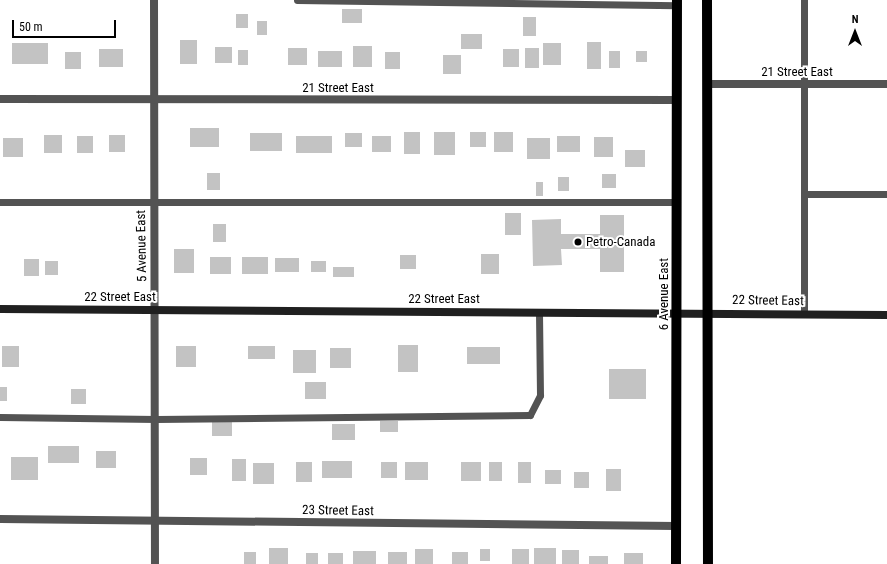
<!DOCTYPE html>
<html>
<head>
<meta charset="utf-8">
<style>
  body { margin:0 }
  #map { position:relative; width:887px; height:564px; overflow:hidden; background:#fff; font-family:"Roboto Condensed",sans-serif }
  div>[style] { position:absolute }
  .building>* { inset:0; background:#c3c3c3; transform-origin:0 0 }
  .lane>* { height:7px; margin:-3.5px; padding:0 3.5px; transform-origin:3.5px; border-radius:3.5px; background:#535353 }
  .street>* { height:8px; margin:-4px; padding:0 4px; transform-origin:4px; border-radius:4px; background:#535353 }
  .secondary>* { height:8px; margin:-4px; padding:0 4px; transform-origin:4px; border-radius:4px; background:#202020 }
  .primary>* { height:10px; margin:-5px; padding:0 5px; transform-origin:5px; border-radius:5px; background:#000 }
  .dots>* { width:11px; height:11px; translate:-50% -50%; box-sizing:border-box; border:2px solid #fff; border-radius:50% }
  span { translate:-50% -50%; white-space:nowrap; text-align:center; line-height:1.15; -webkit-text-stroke:4px #fff; paint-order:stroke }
  .street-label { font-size:13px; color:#000 }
  .poi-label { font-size:13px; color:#000 }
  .left { translate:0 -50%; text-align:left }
  .north { position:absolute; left:835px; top:12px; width:40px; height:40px; -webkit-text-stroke:3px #fff; paint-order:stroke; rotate:0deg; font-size:11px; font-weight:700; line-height:16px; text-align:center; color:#000 }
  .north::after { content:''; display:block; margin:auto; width:14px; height:18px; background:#000; clip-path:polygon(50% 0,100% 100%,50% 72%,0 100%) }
  .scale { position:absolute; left:12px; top:20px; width:104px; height:18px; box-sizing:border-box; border:2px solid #000; border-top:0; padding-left:5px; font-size:12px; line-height:14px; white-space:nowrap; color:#000; -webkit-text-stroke:3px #fff; paint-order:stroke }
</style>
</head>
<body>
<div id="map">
  <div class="building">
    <i style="left:342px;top:9px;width:20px;height:14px"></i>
    <i style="left:236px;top:14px;width:12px;height:14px"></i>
    <i style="left:523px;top:17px;width:13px;height:19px"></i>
    <i style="left:257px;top:21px;width:10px;height:14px"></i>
    <i style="left:461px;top:34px;width:21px;height:15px"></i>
    <i style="left:180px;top:40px;width:17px;height:24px"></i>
    <i style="left:587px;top:42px;width:14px;height:27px"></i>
    <i style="left:12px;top:43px;width:36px;height:21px"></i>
    <i style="left:543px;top:43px;width:18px;height:22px"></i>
    <i style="left:353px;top:46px;width:19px;height:21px"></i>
    <i style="left:215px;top:47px;width:17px;height:16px"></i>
    <i style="left:288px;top:48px;width:19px;height:17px"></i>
    <i style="left:525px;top:48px;width:14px;height:20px"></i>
    <i style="left:99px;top:49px;width:24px;height:18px"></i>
    <i style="left:503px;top:49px;width:16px;height:18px"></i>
    <i style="left:238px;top:50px;width:10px;height:15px"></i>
    <i style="left:318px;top:51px;width:24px;height:16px"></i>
    <i style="left:609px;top:51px;width:11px;height:17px"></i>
    <i style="left:636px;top:51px;width:11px;height:11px"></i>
    <i style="left:65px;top:52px;width:16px;height:17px"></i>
    <i style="left:385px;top:52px;width:15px;height:17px"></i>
    <i style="left:443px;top:55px;width:18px;height:19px"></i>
    <i style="left:190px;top:128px;width:29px;height:19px"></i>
    <i style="left:404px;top:132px;width:16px;height:22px"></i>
    <i style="left:434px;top:132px;width:21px;height:23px"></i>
    <i style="left:470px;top:132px;width:16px;height:15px"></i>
    <i style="left:494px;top:132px;width:19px;height:20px"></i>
    <i style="left:250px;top:133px;width:32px;height:18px"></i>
    <i style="left:345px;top:133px;width:17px;height:14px"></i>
    <i style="left:44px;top:135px;width:18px;height:18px"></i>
    <i style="left:109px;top:135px;width:16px;height:17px"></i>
    <i style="left:77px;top:136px;width:16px;height:17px"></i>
    <i style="left:296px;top:136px;width:36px;height:17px"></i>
    <i style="left:372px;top:136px;width:19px;height:16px"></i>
    <i style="left:557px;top:136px;width:23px;height:16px"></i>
    <i style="left:594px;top:137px;width:19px;height:20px"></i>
    <i style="left:3px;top:138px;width:20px;height:19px"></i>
    <i style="left:527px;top:138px;width:23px;height:21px"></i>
    <i style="left:625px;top:150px;width:20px;height:17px"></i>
    <i style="left:207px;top:173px;width:13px;height:17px"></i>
    <i style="left:602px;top:174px;width:14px;height:14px"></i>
    <i style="left:558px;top:177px;width:11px;height:14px"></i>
    <i style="left:536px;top:182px;width:7px;height:14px"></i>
    <i style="left:505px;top:213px;width:16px;height:22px"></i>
    <i style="clip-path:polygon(600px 215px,624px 215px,624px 272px,600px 272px,600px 249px,561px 249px,562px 265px,533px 266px,532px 220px,561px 219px,561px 234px,600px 234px)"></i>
    <i style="left:213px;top:224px;width:13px;height:18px"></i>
    <i style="left:174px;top:249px;width:20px;height:24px"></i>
    <i style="left:481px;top:254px;width:18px;height:20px"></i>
    <i style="left:400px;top:255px;width:16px;height:14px"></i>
    <i style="left:210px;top:257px;width:21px;height:17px"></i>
    <i style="left:242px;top:257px;width:26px;height:17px"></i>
    <i style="left:275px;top:258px;width:24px;height:14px"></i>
    <i style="left:24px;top:259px;width:15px;height:17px"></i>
    <i style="left:45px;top:261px;width:13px;height:14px"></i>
    <i style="left:311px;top:261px;width:15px;height:11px"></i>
    <i style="left:333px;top:267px;width:21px;height:10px"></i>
    <i style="left:398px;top:345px;width:20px;height:27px"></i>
    <i style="left:2px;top:346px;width:17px;height:21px"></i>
    <i style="left:176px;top:346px;width:20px;height:21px"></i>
    <i style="left:248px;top:346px;width:27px;height:13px"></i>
    <i style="left:467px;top:347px;width:33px;height:17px"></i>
    <i style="left:330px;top:348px;width:21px;height:20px"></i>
    <i style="left:293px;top:350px;width:23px;height:23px"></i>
    <i style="left:609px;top:369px;width:37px;height:30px"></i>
    <i style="left:305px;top:382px;width:21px;height:17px"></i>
    <i style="left:0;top:387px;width:7px;height:14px"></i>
    <i style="left:71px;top:389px;width:15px;height:15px"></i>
    <i style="left:212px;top:420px;width:20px;height:16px"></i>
    <i style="left:380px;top:421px;width:18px;height:11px"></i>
    <i style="left:332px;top:424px;width:23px;height:16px"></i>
    <i style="left:48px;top:446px;width:31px;height:17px"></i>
    <i style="left:96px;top:451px;width:20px;height:17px"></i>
    <i style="left:11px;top:457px;width:27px;height:23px"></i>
    <i style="left:190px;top:458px;width:17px;height:17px"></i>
    <i style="left:232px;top:459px;width:14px;height:22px"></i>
    <i style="left:322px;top:461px;width:30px;height:17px"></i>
    <i style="left:296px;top:462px;width:16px;height:20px"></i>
    <i style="left:381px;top:462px;width:16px;height:16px"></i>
    <i style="left:405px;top:462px;width:23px;height:18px"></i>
    <i style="left:461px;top:462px;width:20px;height:19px"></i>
    <i style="left:489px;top:462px;width:13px;height:19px"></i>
    <i style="left:518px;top:462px;width:13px;height:21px"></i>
    <i style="left:253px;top:463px;width:21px;height:21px"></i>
    <i style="left:606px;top:469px;width:15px;height:22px"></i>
    <i style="left:545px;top:470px;width:16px;height:14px"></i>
    <i style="left:574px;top:472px;width:15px;height:16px"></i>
    <i style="left:269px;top:548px;width:19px;height:16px"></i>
    <i style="left:534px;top:548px;width:22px;height:16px"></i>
    <i style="left:415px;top:549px;width:18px;height:15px"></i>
    <i style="left:480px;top:549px;width:10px;height:12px"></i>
    <i style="left:512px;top:549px;width:17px;height:15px"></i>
    <i style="left:562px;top:550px;width:17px;height:14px"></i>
    <i style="left:353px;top:551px;width:23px;height:13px"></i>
    <i style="left:244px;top:552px;width:12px;height:12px"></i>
    <i style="left:388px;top:552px;width:19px;height:12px"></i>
    <i style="left:452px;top:552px;width:16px;height:12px"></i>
    <i style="left:306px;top:553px;width:12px;height:11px"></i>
    <i style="left:328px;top:553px;width:15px;height:11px"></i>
    <i style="left:624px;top:553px;width:19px;height:11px"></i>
    <i style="left:589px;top:556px;width:19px;height:8px"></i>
  </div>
  <div class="lane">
    <i style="left:297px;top:0;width:380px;rotate:0.8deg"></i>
    <i style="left:804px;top:0;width:314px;rotate:90deg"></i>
    <i style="left:805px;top:194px;width:82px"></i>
    <i style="left:0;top:202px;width:677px"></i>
    <i style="left:0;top:417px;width:156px;rotate:0.7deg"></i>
    <i style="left:156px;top:419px;width:374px;rotate:-0.6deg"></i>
    <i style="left:530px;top:415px;width:22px;rotate:-63deg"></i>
    <i style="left:540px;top:395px;width:83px;rotate:-90.7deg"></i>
  </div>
  <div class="street">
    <i style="left:154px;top:0;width:564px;rotate:89.9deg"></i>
    <i style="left:707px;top:84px;width:180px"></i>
    <i style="left:0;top:99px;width:676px;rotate:0.08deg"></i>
    <i style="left:0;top:519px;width:676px;rotate:0.59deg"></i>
  </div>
  <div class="secondary">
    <i style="left:0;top:309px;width:887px;rotate:0.39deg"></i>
  </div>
  <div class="primary">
    <i style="left:707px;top:0;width:564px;rotate:89.9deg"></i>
    <i style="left:676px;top:564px;width:564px;rotate:-89.9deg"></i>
  </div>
  <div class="dots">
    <i style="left:578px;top:242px;background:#000"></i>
  </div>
  <div class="street-label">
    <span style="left:797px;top:72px">21 Street East</span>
    <span style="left:338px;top:88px">21 Street East</span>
    <span style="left:142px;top:246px;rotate:-91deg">5 Avenue East</span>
    <span style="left:664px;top:294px;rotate:-90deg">6 Avenue East</span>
    <span style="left:120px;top:297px">22 Street East</span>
    <span style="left:444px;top:299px">22 Street East</span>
    <span style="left:768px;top:301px;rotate:1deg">22 Street East</span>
    <span style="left:338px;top:511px;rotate:1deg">23 Street East</span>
  </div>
  <div class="poi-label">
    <span class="left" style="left:586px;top:242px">Petro-Canada</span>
  </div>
  <div class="north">N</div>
  <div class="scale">50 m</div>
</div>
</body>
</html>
